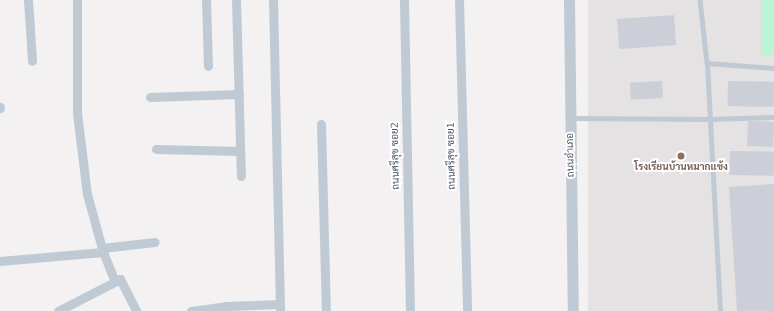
<!DOCTYPE html>
<html>
<head>
<meta charset="utf-8">
<style>
  body { margin:0 }
  #map { position:relative; width:774px; height:311px; overflow:hidden; background:#f3f1f1; font-family:"Nunito Sans",Sarabun,sans-serif }
  div>[style] { position:absolute }
  .education>* { inset:0; background:#e4e2e2; transform-origin:0 0 }
  .green>* { inset:0; background:#bbf5d5; transform-origin:0 0 }
  .building>* { inset:0; background:#cccfd7; transform-origin:0 0 }
  .service>* { height:4.5px; margin:-2.25px; padding:0 2.25px; transform-origin:2.25px; border-radius:2.25px; background:#c0cad4 }
  .minor>* { height:9px; margin:-4.5px; padding:0 4.5px; transform-origin:4.5px; border-radius:4.5px; background:#c0cad4 }
  .tertiary>* { height:11px; margin:-5.5px; padding:0 5.5px; transform-origin:5.5px; border-radius:5.5px; background:#c0cad4 }
  .dots>* { width:11px; height:11px; translate:-50% -50%; box-sizing:border-box; border:2px solid #fff; border-radius:50% }
  span { translate:-50% -50%; white-space:nowrap; text-align:center; line-height:1.15; -webkit-text-stroke:4px #fff; paint-order:stroke }
  .street-label { font-size:10px; color:#465261 }
  .education-label { font-size:10px; color:#785e54; font-weight:700 }
</style>
</head>
<body>
<div id="map">
  <div class="education">
    <i style="left:588px;top:0;width:186px;height:311px"></i>
  </div>
  <div class="green">
    <i style="left:761px;top:0;width:13px;height:55px"></i>
  </div>
  <div class="building">
    <i style="left:674px;top:15px;width:30px;height:57px;rotate:86deg"></i>
    <i style="left:662px;top:81px;width:17px;height:32px;rotate:87deg"></i>
    <i style="left:728px;top:81px;width:46px;height:25px;rotate:1deg"></i>
    <i style="left:748px;top:121px;width:26px;height:25px;rotate:2deg"></i>
    <i style="left:730px;top:151px;width:44px;height:24px;rotate:1deg"></i>
    <i style="clip-path:polygon(774px 184px,774px 311px,737px 311px,729px 187px)"></i>
  </div>
  <div class="service">
    <i style="left:700px;top:0;width:63px;rotate:83.7deg"></i>
    <i style="left:571px;top:118px;width:139px;rotate:0.4deg"></i>
    <i style="left:710px;top:119px;width:64px;rotate:-1.8deg"></i>
    <i style="left:720px;top:311px;width:248px;rotate:-93deg"></i>
    <i style="left:707px;top:63px;width:67px;rotate:4.3deg"></i>
  </div>
  <div class="minor">
    <i style="left:28px;top:0;width:61px;rotate:86.2deg"></i>
    <i style="left:77px;top:0;width:113px;rotate:90deg"></i>
    <i style="left:77px;top:113px;width:82px;rotate:83deg"></i>
    <i style="left:87px;top:194px;width:60px;rotate:74.6deg"></i>
    <i style="left:103px;top:252px;width:31px;rotate:68deg"></i>
    <i style="left:206px;top:0;width:66px;rotate:88.3deg"></i>
    <i style="left:236px;top:0;width:176px;rotate:88.4deg"></i>
    <i style="left:273px;top:0;width:311px;rotate:88.7deg"></i>
    <i style="left:404px;top:0;width:311px;rotate:88.9deg"></i>
    <i style="left:459px;top:0;width:311px;rotate:88.5deg"></i>
    <i style="left:150px;top:97px;width:89px;rotate:-1.9deg"></i>
    <i style="left:0;top:107px;width:1px;rotate:90deg"></i>
    <i style="left:321px;top:124px;width:187px;rotate:88.5deg"></i>
    <i style="left:156px;top:149px;width:84px;rotate:1.4deg"></i>
    <i style="left:102px;top:248px;width:53px;rotate:-6.5deg"></i>
    <i style="left:0;top:261px;width:103px;rotate:-5deg"></i>
    <i style="left:58px;top:311px;width:70px;rotate:-27.3deg"></i>
    <i style="left:120px;top:279px;width:36px;rotate:63deg"></i>
    <i style="left:191px;top:311px;width:35px;rotate:-8deg"></i>
    <i style="left:226px;top:306px;width:54px;rotate:-2.1deg"></i>
  </div>
  <div class="tertiary">
    <i style="left:569px;top:0;width:311px;rotate:89.3deg"></i>
  </div>
  <div class="dots">
    <i style="left:681px;top:156px;background:#8d6e63"></i>
  </div>
  <div class="street-label">
    <span style="left:571px;top:155px;rotate:-91deg">ถนนอำเภอ</span>
    <span style="left:396px;top:156px;rotate:-91deg">ถนนศรีสุข ซอย2</span>
    <span style="left:452px;top:156px;rotate:-91deg">ถนนศรีสุข ซอย1</span>
  </div>
  <div class="education-label">
    <span style="left:681px;top:168px">โรงเรียนบ้านหมากแข้ง</span>
  </div>
</div>
</body>
</html>
